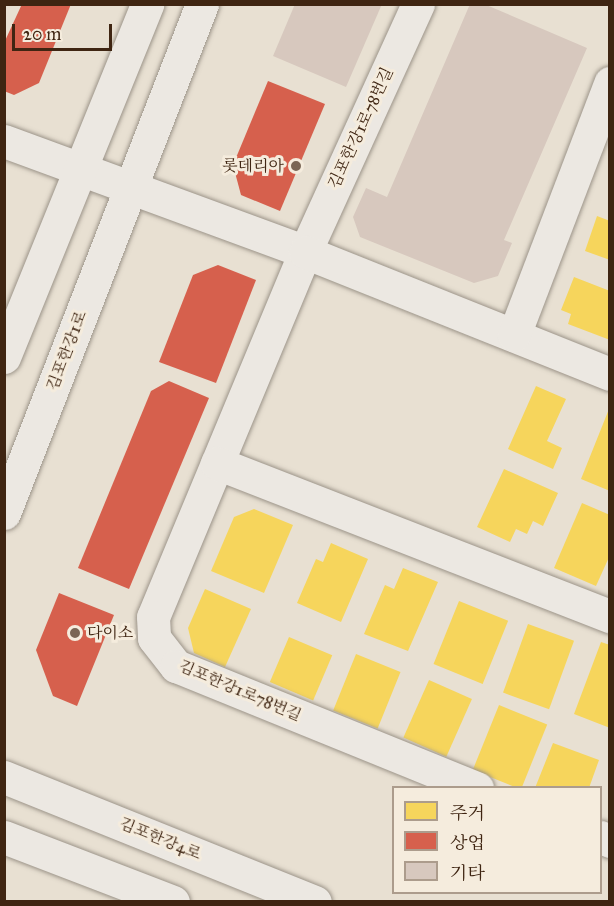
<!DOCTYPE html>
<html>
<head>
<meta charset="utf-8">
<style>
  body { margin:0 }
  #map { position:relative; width:614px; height:906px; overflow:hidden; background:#e8e0d2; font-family:"IM FELL Great Primer","Noto Serif KR",serif }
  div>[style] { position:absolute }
  .homes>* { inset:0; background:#f6d55c; transform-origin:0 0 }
  .shops>* { inset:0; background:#d6604d }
  .building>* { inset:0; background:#d7c8be }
  .roads { filter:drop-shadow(0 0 2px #9c9489) drop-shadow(0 0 2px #9c9489) }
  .minor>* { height:33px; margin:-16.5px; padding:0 16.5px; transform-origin:16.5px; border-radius:16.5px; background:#ece8e2 }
  .dots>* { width:16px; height:16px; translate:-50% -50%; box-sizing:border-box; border:3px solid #f5ecdd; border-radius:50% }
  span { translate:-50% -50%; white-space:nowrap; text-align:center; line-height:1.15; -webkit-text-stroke:6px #f5ecdd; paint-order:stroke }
  .street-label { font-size:16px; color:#3f2512 }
  .poi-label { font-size:16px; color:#3f2512 }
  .right { translate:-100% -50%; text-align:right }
  .left { translate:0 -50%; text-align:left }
  .frame { position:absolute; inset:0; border:6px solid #3f2512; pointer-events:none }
  .legend { position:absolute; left:392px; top:786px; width:210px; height:108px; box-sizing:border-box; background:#f5ecdd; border:2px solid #ac9c8c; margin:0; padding:8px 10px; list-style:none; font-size:18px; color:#3f2512 }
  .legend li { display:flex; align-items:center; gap:12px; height:30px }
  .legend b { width:30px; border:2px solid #ac9c8c }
  .scale { position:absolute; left:12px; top:24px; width:100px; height:27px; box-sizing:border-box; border:3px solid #3f2512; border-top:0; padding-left:8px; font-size:18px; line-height:21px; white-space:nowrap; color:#3f2512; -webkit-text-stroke:4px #f5ecdd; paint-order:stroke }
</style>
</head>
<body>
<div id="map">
  <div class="homes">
    <i style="clip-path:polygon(597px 216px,610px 221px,610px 260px,585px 251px)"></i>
    <i style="clip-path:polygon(574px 277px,610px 291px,610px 340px,568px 324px,571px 314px,561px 310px)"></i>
    <i style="clip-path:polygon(536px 386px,566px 399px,547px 441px,562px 448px,553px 469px,508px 449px)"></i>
    <i style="clip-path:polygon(609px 409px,610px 409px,610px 491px,581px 479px)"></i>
    <i style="clip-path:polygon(504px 469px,558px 493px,543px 526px,533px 521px,527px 534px,516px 529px,510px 542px,477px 527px)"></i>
    <i style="clip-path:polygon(582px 503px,610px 515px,610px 555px,596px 586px,554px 568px)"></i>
    <i style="clip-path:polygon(254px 509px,293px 525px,264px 593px,211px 571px,234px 517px)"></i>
    <i style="clip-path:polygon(331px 543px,368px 559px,341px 622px,297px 603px,316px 559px,323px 562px)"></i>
    <i style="clip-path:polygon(403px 568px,438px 582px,408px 651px,364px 634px,385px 585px,394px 589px)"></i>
    <i style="clip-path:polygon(205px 589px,251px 609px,225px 667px,194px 653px,188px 628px)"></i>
    <i style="left:459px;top:601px;width:53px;height:68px;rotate:22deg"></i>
    <i style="left:528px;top:624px;width:49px;height:73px;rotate:20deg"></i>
    <i style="left:289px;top:637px;width:47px;height:49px;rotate:23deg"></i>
    <i style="clip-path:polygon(601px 642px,610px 645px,610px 728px,574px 714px)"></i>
    <i style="left:356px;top:654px;width:48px;height:61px;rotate:22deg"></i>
    <i style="left:429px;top:680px;width:47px;height:63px;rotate:24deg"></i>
    <i style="left:499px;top:705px;width:52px;height:70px;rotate:22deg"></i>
    <i style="clip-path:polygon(553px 743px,599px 760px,589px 788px,535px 788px)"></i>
  </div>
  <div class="shops">
    <i style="clip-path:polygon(22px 4px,71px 4px,39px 83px,14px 95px,4px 91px,4px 43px)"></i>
    <i style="clip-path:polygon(268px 81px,325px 104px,280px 211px,241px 195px,233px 165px)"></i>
    <i style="clip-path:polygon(218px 265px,256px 280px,216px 383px,159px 362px,193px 275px)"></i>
    <i style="clip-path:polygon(169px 381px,209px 398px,129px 589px,78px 568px,151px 391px)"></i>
    <i style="clip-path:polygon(59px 593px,114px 615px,77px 706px,53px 696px,36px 650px)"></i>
  </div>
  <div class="building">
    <i style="clip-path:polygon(295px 4px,382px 4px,346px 87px,273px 56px)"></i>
    <i style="clip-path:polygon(470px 4px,484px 4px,587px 48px,504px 240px,512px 243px,498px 276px,474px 283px,360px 237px,353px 217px,366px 188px,387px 197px)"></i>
  </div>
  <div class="roads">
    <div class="minor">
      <i style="left:418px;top:4px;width:273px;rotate:114.5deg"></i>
      <i style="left:305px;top:252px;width:395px;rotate:112.6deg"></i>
      <i style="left:153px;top:617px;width:21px;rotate:87deg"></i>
      <i style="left:154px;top:638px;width:36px;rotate:52deg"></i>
      <i style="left:176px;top:666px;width:325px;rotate:22.1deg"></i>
      <i style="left:4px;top:141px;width:321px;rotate:20.2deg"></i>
      <i style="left:305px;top:252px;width:328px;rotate:21.8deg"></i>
      <i style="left:514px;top:335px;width:270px;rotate:-69.1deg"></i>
      <i style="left:4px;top:357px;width:381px;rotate:-67.9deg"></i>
      <i style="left:217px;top:463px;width:422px;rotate:21.3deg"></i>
      <i style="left:4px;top:513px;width:546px;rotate:-68.74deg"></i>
      <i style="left:4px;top:777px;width:335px;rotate:21.9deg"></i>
      <i style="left:4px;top:837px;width:181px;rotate:21deg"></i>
      <i style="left:600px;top:837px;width:11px;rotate:22deg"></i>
    </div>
  </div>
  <div class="dots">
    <i style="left:296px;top:166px;background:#7a6655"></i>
    <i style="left:75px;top:633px;background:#7a6655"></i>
  </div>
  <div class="street-label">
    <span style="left:361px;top:128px;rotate:-65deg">김포한강1로78번길</span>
    <span style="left:67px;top:351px;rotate:-69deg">김포한강1로</span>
    <span style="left:240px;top:691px;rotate:23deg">김포한강1로78번길</span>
    <span style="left:160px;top:839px;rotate:22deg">김포한강4로</span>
  </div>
  <div class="poi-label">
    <span class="right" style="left:284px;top:166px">롯데리아</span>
    <span class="left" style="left:87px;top:633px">다이소</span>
  </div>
  <div class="frame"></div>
  <ul class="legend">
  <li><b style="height:16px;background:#f6d55c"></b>주거</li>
  <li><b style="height:16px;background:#d6604d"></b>상업</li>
  <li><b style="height:16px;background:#d7c8be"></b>기타</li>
  </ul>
  <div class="scale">20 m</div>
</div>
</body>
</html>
